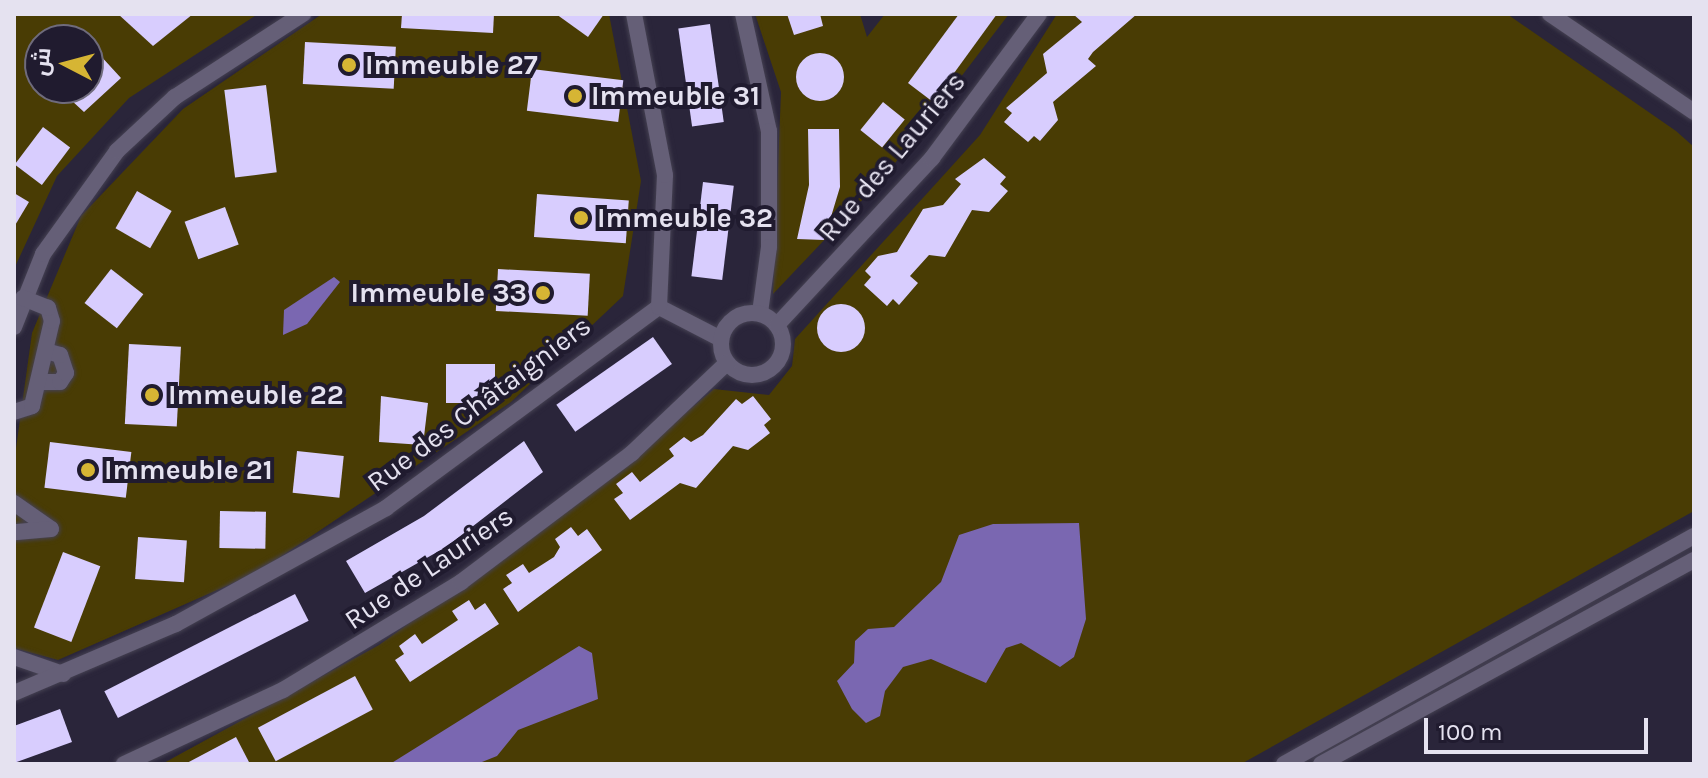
<!DOCTYPE html>
<html>
<head>
<meta charset="utf-8">
<style>
  body { margin:0 }
  #map { position:relative; width:1708px; height:778px; overflow:hidden; background:#2a253a; font-family:Karla,Cairo,sans-serif }
  div>[style] { position:absolute }
  .green>* { inset:0; background:#493c04 }
  .water>* { inset:0; background:#7a67b1 }
  .building>* { inset:0; background:#d8cdfe; transform-origin:0 0 }
  .round { border-radius:50% }
  .roads { filter:drop-shadow(0 0 2px #454152) drop-shadow(0 0 2px #454152) }
  .minor>* { height:16px; margin:-8px; padding:0 8px; transform-origin:8px; border-radius:8px; background:#655f77 }
  .minor>.ring { margin:-8px; padding:0; box-sizing:content-box; background:none; border:16px solid #655f77; border-radius:50% }
  .dots>* { width:22px; height:22px; translate:-50% -50%; box-sizing:border-box; border:4px solid #201b2f; border-radius:50% }
  span { translate:-50% -50%; white-space:nowrap; text-align:center; line-height:1.15; -webkit-text-stroke:8px #201b2f; paint-order:stroke }
  .poi-label { font-size:28px; color:#e5e2f0; font-weight:700 }
  .left { translate:0 -50%; text-align:left }
  .right { translate:-100% -50%; text-align:right }
  .street-label { font-size:28px; color:#e5e2f0 }
  .frame { position:absolute; inset:0; border:16px solid #e5e2f0; pointer-events:none }
  .north { position:absolute; left:24px; top:24px; width:80px; height:80px; box-sizing:border-box; background:#201b2f; border:2px solid #6f6b7c; border-radius:50%; rotate:276deg; font-size:22px; font-weight:700; line-height:32px; text-align:center; color:#e5e2f0 }
  .north::after { content:''; display:block; margin:auto; width:28px; height:36px; background:#d6b534; clip-path:polygon(50% 0,100% 100%,50% 72%,0 100%) }
  .scale { position:absolute; left:1424px; top:718px; width:224px; height:36px; box-sizing:border-box; border:4px solid #e5e2f0; border-top:0; padding-left:10px; font-size:24px; line-height:28px; white-space:nowrap; color:#e5e2f0; -webkit-text-stroke:6px #201b2f; paint-order:stroke }
</style>
</head>
<body>
<div id="map">
  <div class="green">
    <i style="clip-path:polygon(evenodd,14px 14px,258px 14px,129px 98px,57px 176px,14px 269px,14px 14px,40px 40px,88px 40px,88px 88px,40px 88px,40px 40px)"></i>
    <i style="clip-path:polygon(322px 14px,609px 14px,641px 181px,623px 296px,511px 402px,258px 572px,58px 660px,14px 648px,14px 463px,32px 333px,81px 216px,183px 109px)"></i>
    <i style="clip-path:polygon(755px 14px,860px 14px,867px 37px,885px 14px,1009px 14px,886px 175px,773px 294px,781px 92px)"></i>
    <i style="clip-path:polygon(1057px 14px,1507px 14px,1676px 131px,1694px 147px,1694px 511px,1241px 764px,162px 764px,379px 645px,595px 489px,714px 389px,769px 395px,792px 366px,795px 339px,980px 135px)"></i>
  </div>
  <div class="water">
    <i style="clip-path:polygon(334px 277px,340px 282px,307px 324px,283px 335px,284px 310px)"></i>
    <i style="clip-path:polygon(1079px 523px,1086px 619px,1074px 657px,1060px 667px,1021px 643px,1006px 648px,986px 683px,931px 659px,903px 667px,885px 691px,880px 716px,866px 723px,852px 709px,837px 681px,854px 663px,855px 641px,868px 629px,894px 627px,941px 582px,959px 535px,993px 524px)"></i>
    <i style="clip-path:polygon(579px 646px,592px 653px,598px 699px,518px 730px,497px 756px,477px 764px,390px 764px)"></i>
  </div>
  <div class="building">
    <i style="clip-path:polygon(118px 14px,193px 14px,153px 46px)"></i>
    <i style="clip-path:polygon(402px 14px,494px 14px,493px 33px,401px 28px)"></i>
    <i style="clip-path:polygon(556px 14px,604px 14px,588px 37px)"></i>
    <i style="clip-path:polygon(787px 14px,820px 14px,823px 26px,794px 35px)"></i>
    <i style="clip-path:polygon(959px 14px,997px 14px,933px 102px,908px 83px)"></i>
    <i style="clip-path:polygon(1073px 14px,1137px 14px,1093px 52px,1088px 59px,1096px 66px,1053px 102px,1058px 120px,1040px 141px,1034px 136px,1028px 142px,1004px 122px,1012px 113px,1006px 108px,1047px 73px,1043px 54px,1082px 22px)"></i>
    <i style="left:710px;top:24px;width:99px;height:32px;rotate:82deg"></i>
    <i style="clip-path:polygon(88px 42px,121px 78px,84px 112px,58px 88px,88px 88px)"></i>
    <i style="left:305px;top:42px;width:91px;height:42px;rotate:3deg"></i>
    <i class="round" style="left:796px;top:53px;width:48px;height:48px"></i>
    <i style="left:532px;top:69px;width:92px;height:42px;rotate:7deg"></i>
    <i style="left:266px;top:85px;width:88px;height:42px;rotate:83deg"></i>
    <i style="left:883px;top:102px;width:28px;height:36px;rotate:39deg"></i>
    <i style="left:43px;top:127px;width:34px;height:47px;rotate:37deg"></i>
    <i style="clip-path:polygon(808px 129px,839px 129px,840px 187px,824px 240px,797px 239px,809px 185px)"></i>
    <i style="clip-path:polygon(984px 158px,1006px 177px,1000px 184px,1008px 191px,989px 212px,972px 210px,945px 257px,929px 255px,910px 276px,918px 283px,899px 305px,893px 299px,887px 306px,864px 285px,871px 277px,865px 271px,878px 256px,897px 252px,923px 209px,943px 205px,961px 184px,955px 179px)"></i>
    <i style="left:703px;top:182px;width:31px;height:95px;rotate:7deg"></i>
    <i style="left:137px;top:191px;width:40px;height:43px;rotate:30deg"></i>
    <i style="clip-path:polygon(14px 193px,29px 202px,14px 227px)"></i>
    <i style="left:537px;top:194px;width:92px;height:43px;rotate:4deg"></i>
    <i style="left:225px;top:207px;width:40px;height:43px;rotate:70deg"></i>
    <i style="left:111px;top:269px;width:41px;height:43px;rotate:38deg"></i>
    <i style="left:498px;top:269px;width:92px;height:42px;rotate:3deg"></i>
    <i class="round" style="left:817px;top:304px;width:48px;height:48px"></i>
    <i style="left:653px;top:337px;width:33px;height:118px;rotate:55deg"></i>
    <i style="left:129px;top:344px;width:52px;height:80px;rotate:3deg"></i>
    <i style="left:446px;top:364px;width:49px;height:39px"></i>
    <i style="clip-path:polygon(381px 396px,428px 403px,423px 445px,379px 442px)"></i>
    <i style="clip-path:polygon(753px 396px,771px 419px,764px 425px,770px 433px,748px 450px,733px 446px,696px 488px,680px 483px,630px 520px,614px 499px,623px 493px,616px 484px,632px 472px,640px 482px,674px 456px,669px 449px,684px 437px,691px 442px,703px 435px,736px 399px,742px 404px)"></i>
    <i style="clip-path:polygon(524px 441px,543px 472px,446px 547px,365px 593px,346px 561px,424px 516px)"></i>
    <i style="left:50px;top:442px;width:82px;height:46px;rotate:7deg"></i>
    <i style="left:297px;top:451px;width:47px;height:42px;rotate:6deg"></i>
    <i style="left:220px;top:511px;width:46px;height:37px;rotate:1deg"></i>
    <i style="clip-path:polygon(571px 527px,578px 536px,587px 529px,602px 550px,518px 612px,503px 589px,512px 583px,506px 575px,523px 564px,529px 573px,554px 557px,560px 547px,555px 539px)"></i>
    <i style="left:138px;top:537px;width:49px;height:42px;rotate:4deg"></i>
    <i style="left:63px;top:552px;width:40px;height:81px;rotate:21deg"></i>
    <i style="left:295px;top:594px;width:30px;height:214px;rotate:63deg"></i>
    <i style="clip-path:polygon(469px 600px,475px 610px,485px 603px,499px 624px,410px 682px,395px 660px,404px 654px,399px 646px,415px 634px,422px 644px,458px 620px,452px 611px)"></i>
    <i style="left:355px;top:676px;width:38px;height:110px;rotate:62deg"></i>
    <i style="clip-path:polygon(60px 709px,72px 742px,14px 763px,14px 726px)"></i>
    <i style="clip-path:polygon(236px 737px,250px 764px,185px 764px)"></i>
  </div>
  <div class="roads">
    <div class="minor">
      <i style="left:743px;top:14px;width:120px;rotate:77.5deg"></i>
      <i style="left:769px;top:131px;width:116px;rotate:90deg"></i>
      <i style="left:769px;top:247px;width:67px;rotate:97.8deg"></i>
      <i style="left:1550px;top:14px;width:174px;rotate:34.2deg"></i>
      <i style="left:659px;top:307px;width:70px;rotate:27.3deg"></i>
      <i class="ring" style="left:721px;top:313px;width:46px;height:46px"></i>
      <i style="left:777px;top:325px;width:228px;rotate:-47.1deg"></i>
      <i style="left:932px;top:158px;width:179px;rotate:-53.4deg"></i>
      <i style="left:14px;top:327px;width:79px;rotate:-68.3deg"></i>
      <i style="left:43px;top:254px;width:127px;rotate:-54.3deg"></i>
      <i style="left:117px;top:151px;width:79px;rotate:-43deg"></i>
      <i style="left:175px;top:97px;width:153px;rotate:-33deg"></i>
      <i style="left:40px;top:382px;width:20px"></i>
      <i style="left:60px;top:382px;width:11px;rotate:-56deg"></i>
      <i style="left:66px;top:373px;width:19px;rotate:-108deg"></i>
      <i style="left:60px;top:355px;width:15px;rotate:-164deg"></i>
      <i style="left:14px;top:412px;width:19px;rotate:-18deg"></i>
      <i style="left:32px;top:406px;width:87px;rotate:-76.8deg"></i>
      <i style="left:52px;top:321px;width:14px;rotate:-107deg"></i>
      <i style="left:48px;top:308px;width:27px;rotate:-158deg"></i>
      <i style="left:14px;top:503px;width:45px;rotate:35.1deg"></i>
      <i style="left:51px;top:529px;width:37px;rotate:175deg"></i>
      <i style="left:14px;top:657px;width:52px;rotate:19.1deg"></i>
      <i style="left:14px;top:693px;width:176px;rotate:-23.1deg"></i>
      <i style="left:176px;top:624px;width:240px;rotate:-28.9deg"></i>
      <i style="left:386px;top:508px;width:339px;rotate:-36.4deg"></i>
      <i style="left:659px;top:307px;width:132px;rotate:-87.4deg"></i>
      <i style="left:665px;top:175px;width:164px;rotate:-100.9deg"></i>
      <i style="left:124px;top:764px;width:175px;rotate:-25deg"></i>
      <i style="left:283px;top:690px;width:208px;rotate:-31.2deg"></i>
      <i style="left:461px;top:582px;width:214px;rotate:-37deg"></i>
      <i style="left:632px;top:453px;width:131px;rotate:-43.5deg"></i>
      <i style="left:1284px;top:764px;width:469px;rotate:-29.1deg"></i>
      <i style="left:1321px;top:764px;width:425px;rotate:-28.7deg"></i>
    </div>
  </div>
  <div class="dots">
    <i style="left:349px;top:65px;background:#d6b534"></i>
    <i style="left:575px;top:96px;background:#d6b534"></i>
    <i style="left:581px;top:218px;background:#d6b534"></i>
    <i style="left:543px;top:293px;background:#d6b534"></i>
    <i style="left:152px;top:395px;background:#d6b534"></i>
    <i style="left:88px;top:470px;background:#d6b534"></i>
  </div>
  <div class="poi-label">
    <span class="left" style="left:365px;top:65px">Immeuble 27</span>
    <span class="left" style="left:591px;top:96px">Immeuble 31</span>
    <span class="left" style="left:597px;top:218px">Immeuble 32</span>
    <span class="right" style="left:527px;top:293px">Immeuble 33</span>
    <span class="left" style="left:168px;top:395px">Immeuble 22</span>
    <span class="left" style="left:104px;top:470px">Immeuble 21</span>
  </div>
  <div class="street-label">
    <span style="left:892px;top:157px;rotate:-50deg">Rue des Lauriers</span>
    <span style="left:479px;top:404px;rotate:-37deg">Rue des Châtaigniers</span>
    <span style="left:429px;top:568px;rotate:-34deg">Rue de Lauriers</span>
  </div>
  <div class="frame"></div>
  <div class="north">ش</div>
  <div class="scale">100 m</div>
</div>
</body>
</html>
